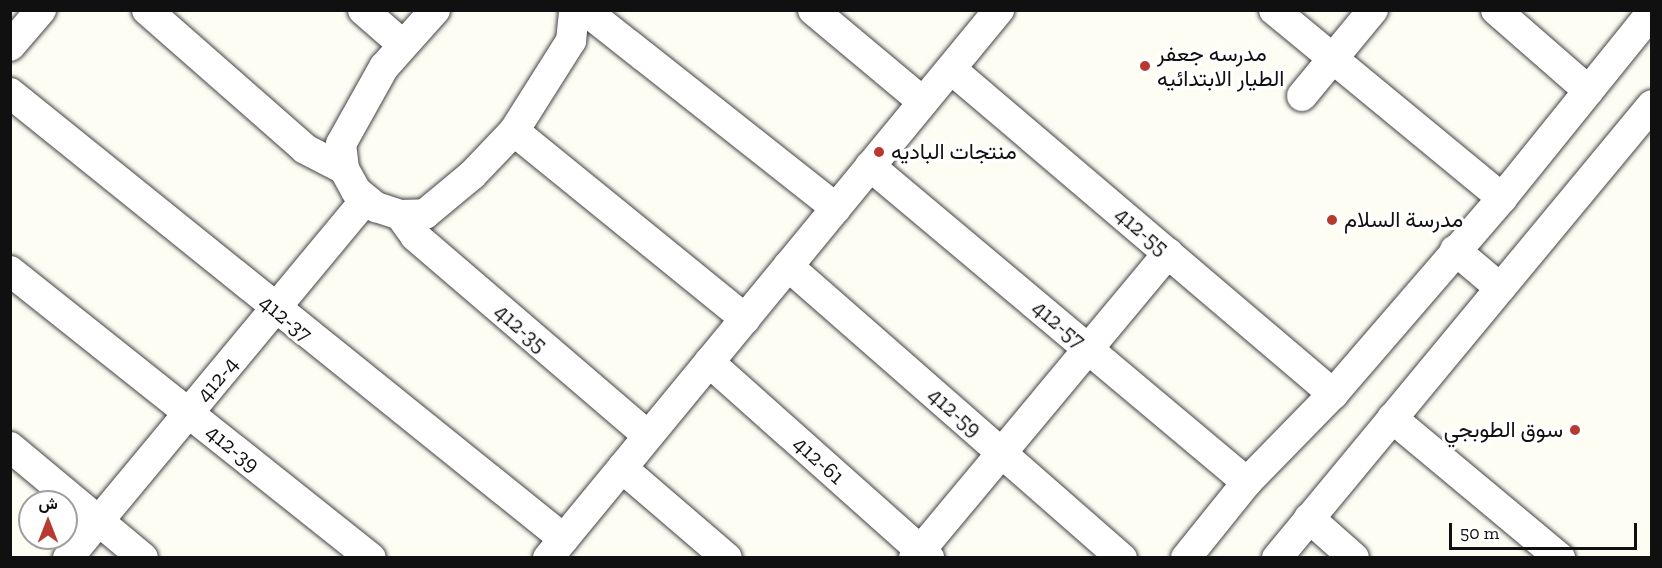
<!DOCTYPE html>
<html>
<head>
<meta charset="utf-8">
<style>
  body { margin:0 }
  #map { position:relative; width:1662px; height:568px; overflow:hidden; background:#fefdf4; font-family:"Zilla Slab",Vazirmatn,serif }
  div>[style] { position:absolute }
  .roads { filter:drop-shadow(0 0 2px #434343) drop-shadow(0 0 2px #434343) }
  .minor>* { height:30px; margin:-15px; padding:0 15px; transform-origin:15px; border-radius:15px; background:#fff }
  .dots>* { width:16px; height:16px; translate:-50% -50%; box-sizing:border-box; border:3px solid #fff; border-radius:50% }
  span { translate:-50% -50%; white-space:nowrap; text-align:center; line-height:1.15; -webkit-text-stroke:6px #fff; paint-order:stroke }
  .poi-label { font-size:22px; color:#101010 }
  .left { translate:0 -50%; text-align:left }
  .right { translate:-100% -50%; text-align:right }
  .street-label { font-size:22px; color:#101010 }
  .frame { position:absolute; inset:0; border:12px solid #101010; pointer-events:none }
  .north { position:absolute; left:18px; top:490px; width:60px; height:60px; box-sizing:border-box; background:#fff; border:2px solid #9f9f9f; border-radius:50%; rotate:0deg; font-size:16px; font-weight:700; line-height:24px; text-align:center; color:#101010 }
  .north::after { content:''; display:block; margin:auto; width:21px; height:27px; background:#b73a31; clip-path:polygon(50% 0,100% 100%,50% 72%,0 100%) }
  .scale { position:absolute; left:1449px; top:523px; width:188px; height:27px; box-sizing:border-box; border:3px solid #101010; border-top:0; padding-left:8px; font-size:18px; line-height:21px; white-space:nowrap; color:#101010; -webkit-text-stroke:4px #fff; paint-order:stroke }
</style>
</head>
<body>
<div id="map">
  <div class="roads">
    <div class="minor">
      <i style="left:147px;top:10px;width:210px;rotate:41.3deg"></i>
      <i style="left:305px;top:149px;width:44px;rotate:27.1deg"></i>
      <i style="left:363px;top:10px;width:52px;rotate:41.1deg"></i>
      <i style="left:435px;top:10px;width:76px;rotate:131.8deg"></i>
      <i style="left:384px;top:67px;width:88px;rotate:119.2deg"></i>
      <i style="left:341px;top:144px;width:25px;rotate:83deg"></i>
      <i style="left:344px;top:169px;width:25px;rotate:61deg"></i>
      <i style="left:356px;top:191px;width:26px;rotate:39deg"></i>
      <i style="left:376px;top:207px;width:25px;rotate:18deg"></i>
      <i style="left:400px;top:215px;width:25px;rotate:-2deg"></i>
      <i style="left:425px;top:214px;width:61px;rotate:-39.7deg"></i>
      <i style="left:472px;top:175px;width:61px;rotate:-46.3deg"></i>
      <i style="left:514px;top:131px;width:107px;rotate:-57.7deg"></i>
      <i style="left:571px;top:41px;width:31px;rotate:-84deg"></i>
      <i style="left:585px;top:10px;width:320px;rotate:38.3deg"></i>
      <i style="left:813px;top:10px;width:143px;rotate:39.9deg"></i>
      <i style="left:1274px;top:10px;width:296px;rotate:39.5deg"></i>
      <i style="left:1496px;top:10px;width:123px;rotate:41.1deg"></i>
      <i style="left:10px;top:46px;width:48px;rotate:-49.3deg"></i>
      <i style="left:951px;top:69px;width:502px;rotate:40.39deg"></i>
      <i style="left:10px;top:93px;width:711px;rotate:38.84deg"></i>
      <i style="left:1302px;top:96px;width:112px;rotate:-50.5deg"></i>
      <i style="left:514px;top:131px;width:298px;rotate:39.1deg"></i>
      <i style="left:870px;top:166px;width:492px;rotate:40deg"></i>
      <i style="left:400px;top:215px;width:26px;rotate:54deg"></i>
      <i style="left:415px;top:236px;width:307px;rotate:40.6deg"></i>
      <i style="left:1455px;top:250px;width:59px;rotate:40.2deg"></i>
      <i style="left:788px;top:266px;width:444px;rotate:41.2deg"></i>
      <i style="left:10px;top:271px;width:461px;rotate:38.5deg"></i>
      <i style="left:709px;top:362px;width:295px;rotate:41.7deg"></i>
      <i style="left:1392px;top:418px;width:219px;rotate:39.8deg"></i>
      <i style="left:10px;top:447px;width:173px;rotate:39.8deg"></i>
      <i style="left:622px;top:468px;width:138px;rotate:40.6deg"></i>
      <i style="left:1309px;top:518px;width:60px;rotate:41.6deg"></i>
      <i style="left:68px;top:558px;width:465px;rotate:-50.3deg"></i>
      <i style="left:548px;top:558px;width:710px;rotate:-50.55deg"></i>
      <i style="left:914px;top:558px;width:397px;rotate:-50.2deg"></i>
      <i style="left:1186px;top:558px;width:97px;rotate:-51.2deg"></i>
      <i style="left:1247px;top:482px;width:123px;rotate:-45.7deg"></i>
      <i style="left:1333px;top:394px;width:259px;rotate:-49.2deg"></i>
      <i style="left:1502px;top:198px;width:239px;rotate:-51.1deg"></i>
      <i style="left:1277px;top:558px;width:588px;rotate:-50.38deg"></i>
    </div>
  </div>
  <div class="dots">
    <i style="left:1145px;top:66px;background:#b73a31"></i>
    <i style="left:879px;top:152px;background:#b73a31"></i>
    <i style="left:1332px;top:220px;background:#b73a31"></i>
    <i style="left:1575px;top:430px;background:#b73a31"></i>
  </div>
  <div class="poi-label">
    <span class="left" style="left:1157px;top:66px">مدرسه جعفر<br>الطيار الابتدائيه</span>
    <span class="left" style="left:891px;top:152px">منتجات الباديه</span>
    <span class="left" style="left:1344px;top:220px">مدرسة السلام</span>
    <span class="right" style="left:1563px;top:430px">سوق الطوبجي</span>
  </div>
  <div class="street-label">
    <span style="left:1142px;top:231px;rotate:40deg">412-55</span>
    <span style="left:286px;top:318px;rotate:39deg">412-37</span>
    <span style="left:1059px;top:324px;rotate:40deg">412-57</span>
    <span style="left:521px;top:328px;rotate:41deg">412-35</span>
    <span style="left:217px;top:379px;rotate:-50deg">412-4</span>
    <span style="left:955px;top:412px;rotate:41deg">412-59</span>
    <span style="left:233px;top:448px;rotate:39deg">412-39</span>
    <span style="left:819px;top:460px;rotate:42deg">412-61</span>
  </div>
  <div class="frame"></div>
  <div class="north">ش</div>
  <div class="scale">50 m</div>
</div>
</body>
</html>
